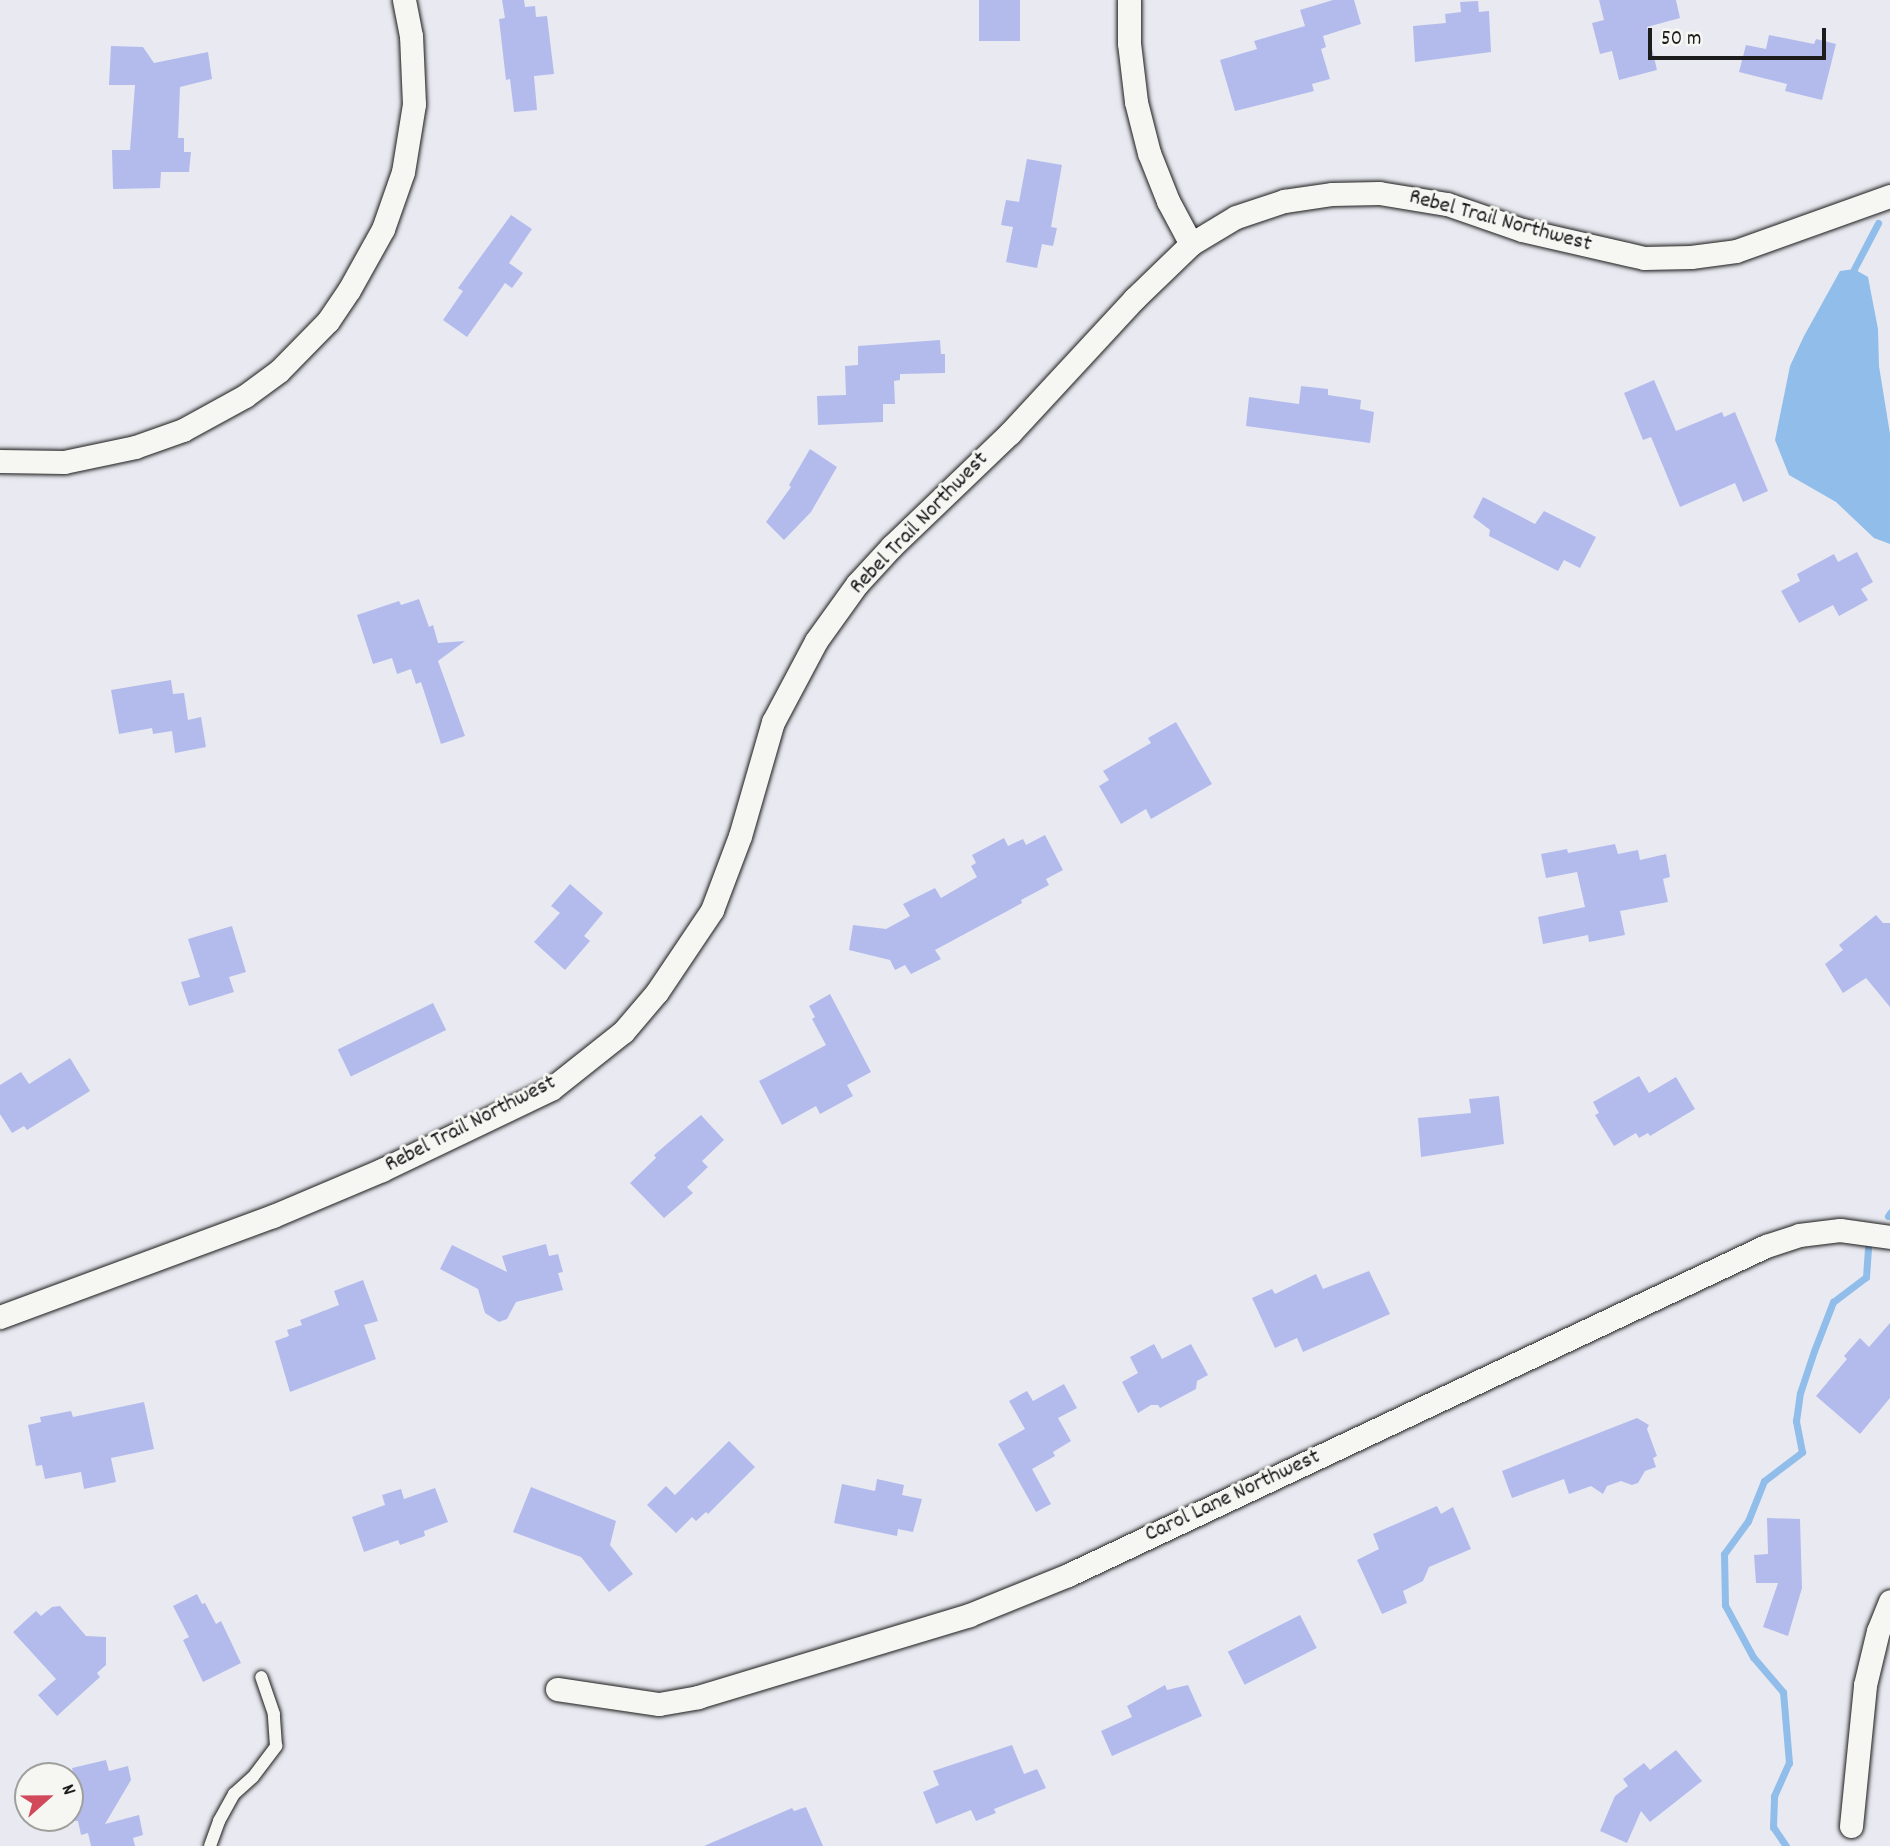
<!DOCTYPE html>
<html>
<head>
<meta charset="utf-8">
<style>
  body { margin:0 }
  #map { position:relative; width:1890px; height:1846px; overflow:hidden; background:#e9eaf1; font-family:Dekko,sans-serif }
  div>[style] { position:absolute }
  .water>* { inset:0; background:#90bde9 }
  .stream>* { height:7px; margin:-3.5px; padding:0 3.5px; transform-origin:3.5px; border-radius:3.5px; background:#90bde9 }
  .building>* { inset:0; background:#b3bbed; transform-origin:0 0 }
  .roads { filter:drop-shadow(0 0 2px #1c1c1c) drop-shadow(0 0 2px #1c1c1c) }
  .service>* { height:12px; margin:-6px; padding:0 6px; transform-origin:6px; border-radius:6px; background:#f6f6f2 }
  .minor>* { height:23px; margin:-11.5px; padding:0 11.5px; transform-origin:11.5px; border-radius:11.5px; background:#f6f6f2 }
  span { translate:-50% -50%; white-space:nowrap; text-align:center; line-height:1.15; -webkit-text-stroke:6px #f6f6f2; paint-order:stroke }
  .street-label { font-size:23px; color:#1c1c1c }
  .north { position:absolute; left:14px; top:1762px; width:70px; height:70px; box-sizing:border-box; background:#f6f6f2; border:2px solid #9f9f9c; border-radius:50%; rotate:69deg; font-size:19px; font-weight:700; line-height:28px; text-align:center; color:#1c1c1c }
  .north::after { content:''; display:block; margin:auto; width:24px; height:32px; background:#d1495b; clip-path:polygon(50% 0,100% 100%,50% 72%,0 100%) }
  .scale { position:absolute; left:1648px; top:28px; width:178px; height:32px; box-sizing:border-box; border:4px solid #1c1c1c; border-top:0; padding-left:9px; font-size:21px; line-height:24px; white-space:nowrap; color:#1c1c1c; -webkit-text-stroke:5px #f6f6f2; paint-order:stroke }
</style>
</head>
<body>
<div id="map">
  <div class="water">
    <i style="clip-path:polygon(1854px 269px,1868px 277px,1878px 329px,1879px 366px,1890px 434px,1890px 544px,1874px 538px,1836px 502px,1789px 475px,1775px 440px,1790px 366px,1804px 336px,1840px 271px)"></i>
  </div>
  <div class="stream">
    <i style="left:1854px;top:269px;width:52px;rotate:-62.4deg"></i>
    <i style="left:1888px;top:1216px;width:4px;rotate:-56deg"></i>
    <i style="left:1786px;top:1846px;width:23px;rotate:-124deg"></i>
    <i style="left:1773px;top:1827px;width:31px;rotate:-88deg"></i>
    <i style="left:1774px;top:1796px;width:36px;rotate:-66deg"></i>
    <i style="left:1789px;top:1763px;width:71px;rotate:-94.8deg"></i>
    <i style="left:1783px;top:1692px;width:46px;rotate:-130.6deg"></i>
    <i style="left:1753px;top:1657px;width:59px;rotate:-118.3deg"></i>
    <i style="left:1725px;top:1605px;width:51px;rotate:-91.1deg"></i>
    <i style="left:1724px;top:1554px;width:41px;rotate:-54deg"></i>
    <i style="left:1748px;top:1521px;width:43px;rotate:-68.2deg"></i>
    <i style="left:1764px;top:1481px;width:48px;rotate:-37.3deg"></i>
    <i style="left:1802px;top:1452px;width:32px;rotate:-101deg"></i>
    <i style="left:1796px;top:1421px;width:28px;rotate:-82deg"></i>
    <i style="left:1800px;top:1393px;width:44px;rotate:-71.6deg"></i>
    <i style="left:1814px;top:1351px;width:53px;rotate:-68.8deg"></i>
    <i style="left:1833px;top:1302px;width:41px;rotate:-37.1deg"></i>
    <i style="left:1866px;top:1277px;width:30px;rotate:-86deg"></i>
  </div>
  <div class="building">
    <i style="clip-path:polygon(502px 0,524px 0,525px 7px,535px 6px,536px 17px,547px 16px,554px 74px,534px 76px,537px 110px,514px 112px,510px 79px,506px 80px,499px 19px,505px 18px)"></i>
    <i style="left:979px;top:0;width:41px;height:41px"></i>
    <i style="clip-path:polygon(1333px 0,1354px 0,1361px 24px,1323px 36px,1326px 47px,1321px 49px,1330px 79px,1312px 84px,1314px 91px,1235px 111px,1220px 60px,1257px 49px,1254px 41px,1305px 26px,1300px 10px)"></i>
    <i style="clip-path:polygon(1599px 0,1676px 0,1680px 18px,1647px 27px,1657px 70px,1619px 80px,1612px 51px,1600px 54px,1592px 23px,1604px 20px)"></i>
    <i style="clip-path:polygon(1478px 1px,1479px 12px,1489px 11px,1491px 52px,1415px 62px,1413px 26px,1446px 23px,1445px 14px,1461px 12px,1460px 2px)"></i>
    <i style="clip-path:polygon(1769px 35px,1814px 44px,1816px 39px,1836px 44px,1822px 100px,1785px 91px,1787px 84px,1739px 72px,1746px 45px,1766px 49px)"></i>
    <i style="clip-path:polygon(111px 46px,143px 47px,154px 63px,208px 52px,212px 79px,180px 87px,178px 138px,184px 138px,184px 152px,191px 152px,189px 172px,161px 172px,160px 188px,113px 189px,112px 150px,130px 150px,135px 85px,109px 85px)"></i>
    <i style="clip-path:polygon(1027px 159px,1062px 165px,1051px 227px,1057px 228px,1053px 246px,1042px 244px,1037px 268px,1006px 262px,1013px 227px,1001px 225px,1006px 200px,1019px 202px)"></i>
    <i style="clip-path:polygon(511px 215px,532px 229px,509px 263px,523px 273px,512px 288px,505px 283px,467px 337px,443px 320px,463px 291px,458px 288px)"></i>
    <i style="clip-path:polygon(940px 340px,941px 354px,945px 354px,945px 373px,900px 374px,900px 380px,894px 381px,895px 404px,883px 404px,883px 422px,818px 425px,817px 396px,846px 395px,845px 366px,858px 365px,858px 346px)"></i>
    <i style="clip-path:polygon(1654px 380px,1676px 431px,1722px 412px,1724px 417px,1735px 412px,1768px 491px,1743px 502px,1735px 483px,1680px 507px,1651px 437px,1643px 440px,1624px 393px)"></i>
    <i style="clip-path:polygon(1301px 386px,1328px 389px,1328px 395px,1361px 400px,1360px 409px,1374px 412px,1370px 443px,1246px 426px,1249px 397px,1299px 404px)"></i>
    <i style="clip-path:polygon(810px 449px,837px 467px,811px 512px,784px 540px,766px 522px,791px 487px,789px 485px)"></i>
    <i style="clip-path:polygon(1483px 497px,1535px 524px,1544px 511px,1596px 537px,1580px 568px,1564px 560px,1558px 571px,1489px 536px,1490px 530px,1473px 517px)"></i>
    <i style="clip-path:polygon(1857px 552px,1873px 582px,1861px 589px,1868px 600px,1839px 616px,1833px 605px,1799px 623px,1781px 591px,1800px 581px,1797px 574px,1834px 554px,1838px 562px)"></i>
    <i style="clip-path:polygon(419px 599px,429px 627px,433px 625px,438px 643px,465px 641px,438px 661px,465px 736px,441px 744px,421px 682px,416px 684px,411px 669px,397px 674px,392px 658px,373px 664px,357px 615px,399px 601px,401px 605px)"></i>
    <i style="clip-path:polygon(171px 680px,173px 694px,184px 693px,188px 720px,201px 717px,206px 747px,175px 753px,172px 731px,153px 734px,152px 728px,119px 734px,111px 690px)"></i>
    <i style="clip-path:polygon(1176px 722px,1212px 784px,1151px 819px,1146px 809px,1121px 824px,1099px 786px,1109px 780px,1103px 771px,1151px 743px,1148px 738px)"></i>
    <i style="clip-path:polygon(1045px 835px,1063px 870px,1046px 879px,1049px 885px,1021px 900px,1022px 903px,935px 950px,941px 959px,911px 974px,905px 965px,895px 970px,890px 960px,849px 950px,853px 925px,886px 929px,910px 916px,903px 904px,935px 888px,941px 898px,977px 877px,971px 866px,976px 863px,972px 855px,1004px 838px,1008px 846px,1023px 839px,1026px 845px)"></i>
    <i style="clip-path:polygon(1615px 844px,1618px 854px,1638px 850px,1640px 860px,1666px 854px,1670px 877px,1663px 879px,1668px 902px,1620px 911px,1625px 935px,1589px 942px,1588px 935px,1543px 944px,1538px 917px,1585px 907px,1577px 872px,1546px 878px,1541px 854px,1567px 849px,1568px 853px)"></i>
    <i style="clip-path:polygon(570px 884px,603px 913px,584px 936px,590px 941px,565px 970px,534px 942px,560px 913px,551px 906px)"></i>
    <i style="clip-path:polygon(1876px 915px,1883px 923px,1890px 923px,1890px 1007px,1866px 978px,1843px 993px,1825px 964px,1843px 950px,1839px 945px)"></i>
    <i style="clip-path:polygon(232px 926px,246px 972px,229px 977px,234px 992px,189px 1006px,181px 982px,200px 977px,188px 939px)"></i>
    <i style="clip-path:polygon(830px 994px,871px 1072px,847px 1085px,853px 1096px,820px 1114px,816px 1106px,782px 1125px,759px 1081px,826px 1045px,812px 1019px,815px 1017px,809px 1006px)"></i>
    <i style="left:433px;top:1003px;width:30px;height:106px;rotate:64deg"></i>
    <i style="clip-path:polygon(70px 1058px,90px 1091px,27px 1130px,24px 1126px,12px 1133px,0 1114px,0 1085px,21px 1072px,29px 1084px)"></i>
    <i style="clip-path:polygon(1639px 1076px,1649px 1093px,1676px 1077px,1695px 1109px,1650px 1136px,1648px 1133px,1639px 1138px,1636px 1133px,1614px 1146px,1595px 1115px,1599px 1113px,1593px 1102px)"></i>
    <i style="clip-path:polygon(1499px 1096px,1504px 1144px,1421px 1157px,1418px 1118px,1471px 1113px,1469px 1099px)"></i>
    <i style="clip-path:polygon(701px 1115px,724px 1140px,702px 1161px,708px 1167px,687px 1187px,693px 1193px,664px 1218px,630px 1183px,656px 1158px,654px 1155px)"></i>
    <i style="clip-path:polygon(546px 1244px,549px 1256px,558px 1254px,563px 1272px,558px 1273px,563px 1290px,516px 1302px,507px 1319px,499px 1322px,485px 1313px,478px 1289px,440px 1269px,452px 1245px,507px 1272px,502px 1256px)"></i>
    <i style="clip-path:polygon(1369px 1271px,1390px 1314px,1303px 1352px,1297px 1338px,1275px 1348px,1252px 1298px,1272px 1289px,1275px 1294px,1316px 1274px,1323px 1289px)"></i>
    <i style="clip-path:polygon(363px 1280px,378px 1321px,364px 1325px,376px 1359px,290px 1392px,275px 1341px,289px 1336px,287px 1330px,302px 1325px,300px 1320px,339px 1305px,334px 1291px)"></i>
    <i style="clip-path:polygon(1890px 1323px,1890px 1398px,1860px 1434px,1816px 1396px,1847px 1359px,1844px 1356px,1860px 1338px,1869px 1347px)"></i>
    <i style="clip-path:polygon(1154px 1344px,1162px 1359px,1191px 1344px,1208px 1375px,1197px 1381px,1196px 1389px,1160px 1408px,1158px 1405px,1151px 1405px,1138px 1413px,1122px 1382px,1138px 1373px,1130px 1357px)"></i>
    <i style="clip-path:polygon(1064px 1384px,1077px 1408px,1058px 1418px,1071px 1441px,1053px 1452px,1055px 1456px,1032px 1469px,1051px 1504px,1036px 1512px,998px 1444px,1025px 1429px,1009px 1401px,1027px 1391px,1033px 1401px)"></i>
    <i style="clip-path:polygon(144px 1402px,154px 1449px,111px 1458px,116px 1482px,84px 1489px,81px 1472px,45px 1479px,42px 1465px,36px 1466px,28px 1425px,41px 1422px,40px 1417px,71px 1411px,73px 1417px)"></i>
    <i style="clip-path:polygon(1637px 1418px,1649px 1425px,1647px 1429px,1657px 1456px,1653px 1458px,1656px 1467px,1645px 1471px,1638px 1483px,1632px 1485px,1621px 1481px,1607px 1486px,1603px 1494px,1591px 1486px,1569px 1494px,1564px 1479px,1512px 1498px,1502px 1471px)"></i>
    <i style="clip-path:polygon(729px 1441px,755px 1467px,708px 1514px,706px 1512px,696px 1521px,692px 1517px,676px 1533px,647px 1505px,666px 1486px,675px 1495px)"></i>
    <i style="clip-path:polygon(877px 1479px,904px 1485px,902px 1495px,922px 1499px,913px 1532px,898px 1529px,897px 1536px,834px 1523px,842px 1484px,875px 1491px)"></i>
    <i style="clip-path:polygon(531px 1487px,616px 1521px,610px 1545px,633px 1574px,609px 1592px,581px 1557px,513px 1532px)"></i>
    <i style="clip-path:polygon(435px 1488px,448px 1522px,424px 1531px,425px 1536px,400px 1545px,398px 1540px,364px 1552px,352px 1517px,385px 1505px,382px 1495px,401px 1489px,404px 1499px)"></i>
    <i style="clip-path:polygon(1437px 1506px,1441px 1514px,1453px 1507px,1471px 1549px,1429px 1567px,1423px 1581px,1403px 1591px,1407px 1603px,1382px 1614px,1357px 1560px,1379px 1549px,1373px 1534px)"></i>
    <i style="clip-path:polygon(1767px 1518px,1800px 1519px,1802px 1588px,1788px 1636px,1763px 1627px,1778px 1583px,1756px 1583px,1754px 1555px,1768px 1554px)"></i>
    <i style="clip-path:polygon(197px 1594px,202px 1604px,205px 1603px,216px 1624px,221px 1621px,241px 1663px,203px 1682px,183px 1640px,189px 1637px,173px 1606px)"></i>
    <i style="clip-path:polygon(60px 1606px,86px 1636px,106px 1637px,106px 1665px,97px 1673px,100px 1677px,57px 1716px,38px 1695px,56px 1679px,13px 1632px,36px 1611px,41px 1616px,52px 1607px)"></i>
    <i style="left:1300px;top:1615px;width:37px;height:81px;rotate:63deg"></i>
    <i style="clip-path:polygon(1165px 1685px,1167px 1690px,1188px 1685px,1202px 1716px,1112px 1756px,1101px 1731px,1132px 1717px,1127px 1706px)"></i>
    <i style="clip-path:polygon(1012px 1745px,1024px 1774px,1037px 1769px,1046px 1788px,994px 1809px,996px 1813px,976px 1821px,971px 1810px,936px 1824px,923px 1792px,939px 1785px,933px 1771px)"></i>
    <i style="clip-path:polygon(1676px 1750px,1702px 1781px,1650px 1822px,1641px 1811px,1627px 1843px,1600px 1831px,1615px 1796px,1628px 1786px,1623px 1779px,1644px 1763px,1650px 1770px)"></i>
    <i style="clip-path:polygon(106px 1760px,109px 1771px,128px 1766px,131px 1780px,105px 1824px,139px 1815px,143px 1835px,133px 1838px,135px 1846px,91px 1846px,88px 1833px,81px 1835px,78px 1821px,75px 1821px,70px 1803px,70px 1786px,76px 1784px,72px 1768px)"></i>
    <i style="clip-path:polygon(806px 1807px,823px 1846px,704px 1846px,792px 1808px,794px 1811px)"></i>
  </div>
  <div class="roads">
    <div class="service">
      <i style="left:210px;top:1846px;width:27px;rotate:-70deg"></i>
      <i style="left:219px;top:1821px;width:31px;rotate:-61deg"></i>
      <i style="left:234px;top:1794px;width:25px;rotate:-42deg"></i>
      <i style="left:253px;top:1777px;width:39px;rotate:-53deg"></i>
      <i style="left:276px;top:1746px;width:32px;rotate:-94deg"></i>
      <i style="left:274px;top:1714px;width:39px;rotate:-109deg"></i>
    </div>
    <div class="minor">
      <i style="left:1129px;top:0;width:43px;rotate:90deg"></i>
      <i style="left:1129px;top:43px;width:59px;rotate:83.2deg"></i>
      <i style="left:1136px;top:102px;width:53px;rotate:75.7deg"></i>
      <i style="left:1149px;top:153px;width:52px;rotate:68.4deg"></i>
      <i style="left:1168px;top:201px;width:49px;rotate:61.9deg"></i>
      <i style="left:0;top:461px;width:64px;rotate:0.9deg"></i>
      <i style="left:64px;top:462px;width:73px;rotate:-11.9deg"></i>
      <i style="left:135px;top:447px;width:51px;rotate:-19.5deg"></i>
      <i style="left:183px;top:430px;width:71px;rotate:-28.7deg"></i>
      <i style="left:245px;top:396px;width:42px;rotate:-36.3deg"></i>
      <i style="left:279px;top:371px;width:70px;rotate:-45.6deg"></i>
      <i style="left:328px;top:321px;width:37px;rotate:-56deg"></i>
      <i style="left:349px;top:290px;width:70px;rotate:-60.9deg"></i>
      <i style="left:383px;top:229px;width:60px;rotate:-70.7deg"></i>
      <i style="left:403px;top:172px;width:69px;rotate:-80.8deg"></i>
      <i style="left:414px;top:104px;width:68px;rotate:-92.5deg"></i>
      <i style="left:411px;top:36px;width:37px;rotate:-101deg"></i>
      <i style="left:0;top:1317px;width:291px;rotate:-20.3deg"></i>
      <i style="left:273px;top:1216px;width:118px;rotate:-22.9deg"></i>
      <i style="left:382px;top:1170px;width:187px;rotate:-25.6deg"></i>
      <i style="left:551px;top:1089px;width:92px;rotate:-38.4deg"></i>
      <i style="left:623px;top:1032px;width:52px;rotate:-49.6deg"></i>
      <i style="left:657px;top:992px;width:99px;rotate:-56.1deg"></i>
      <i style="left:712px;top:910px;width:79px;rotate:-69.3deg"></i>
      <i style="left:740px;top:836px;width:119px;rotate:-73.9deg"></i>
      <i style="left:773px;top:722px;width:92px;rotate:-62deg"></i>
      <i style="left:816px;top:641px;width:70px;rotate:-54.3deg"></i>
      <i style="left:857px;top:584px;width:52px;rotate:-47.4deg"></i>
      <i style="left:892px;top:546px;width:163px;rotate:-43.8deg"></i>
      <i style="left:1010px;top:433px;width:183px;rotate:-47.2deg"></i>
      <i style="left:1134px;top:299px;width:79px;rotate:-44deg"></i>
      <i style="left:1191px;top:244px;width:52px;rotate:-31deg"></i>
      <i style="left:1236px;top:217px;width:51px;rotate:-18.4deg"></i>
      <i style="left:1284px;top:201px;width:49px;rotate:-8.3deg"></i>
      <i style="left:1332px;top:194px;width:47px;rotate:-1.2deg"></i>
      <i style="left:1379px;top:193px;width:69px;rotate:9.2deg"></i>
      <i style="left:1447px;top:204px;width:79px;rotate:19.1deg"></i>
      <i style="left:1522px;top:230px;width:125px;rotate:12.9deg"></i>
      <i style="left:1644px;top:258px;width:47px;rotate:-1.2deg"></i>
      <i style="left:1691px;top:257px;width:45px;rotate:-7.6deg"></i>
      <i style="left:1736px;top:251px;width:164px;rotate:-19.7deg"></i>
      <i style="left:557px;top:1689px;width:103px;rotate:8.4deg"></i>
      <i style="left:659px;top:1704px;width:40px;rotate:-10deg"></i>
      <i style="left:698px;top:1697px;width:283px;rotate:-16.8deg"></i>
      <i style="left:969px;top:1615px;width:107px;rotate:-22deg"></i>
      <i style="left:1068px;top:1575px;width:772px;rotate:-25.24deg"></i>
      <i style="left:1766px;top:1246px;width:35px;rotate:-18deg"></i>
      <i style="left:1799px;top:1235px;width:41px;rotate:-7deg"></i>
      <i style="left:1840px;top:1230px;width:50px;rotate:8deg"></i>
      <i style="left:1851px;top:1826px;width:142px;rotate:-84.3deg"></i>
      <i style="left:1865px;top:1685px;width:56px;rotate:-76.5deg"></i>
      <i style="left:1878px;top:1631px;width:32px;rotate:-68deg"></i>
    </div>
  </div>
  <div class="street-label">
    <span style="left:1500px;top:222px;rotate:15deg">Rebel Trail Northwest</span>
    <span style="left:920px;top:524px;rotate:-46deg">Rebel Trail Northwest</span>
    <span style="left:471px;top:1125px;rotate:-27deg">Rebel Trail Northwest</span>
    <span style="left:1233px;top:1497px;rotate:-25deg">Carol Lane Northwest</span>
  </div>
  <div class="north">N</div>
  <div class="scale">50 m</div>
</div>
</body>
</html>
